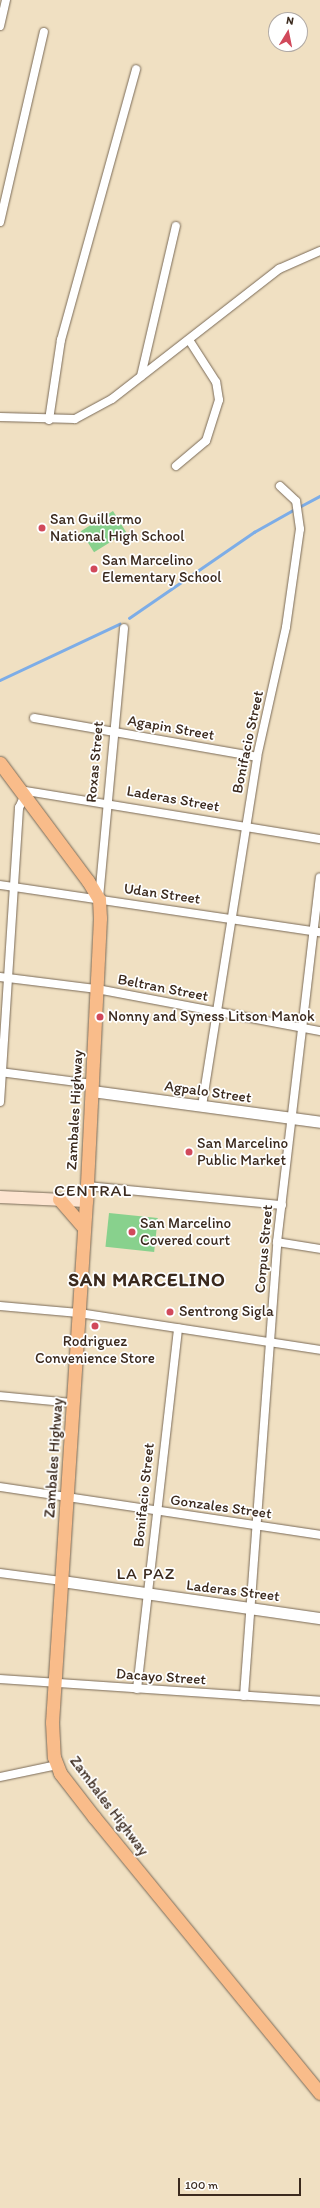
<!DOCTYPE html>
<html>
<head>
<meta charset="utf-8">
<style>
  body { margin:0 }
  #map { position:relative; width:320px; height:2208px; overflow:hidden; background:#f0e0c2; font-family:Itim,sans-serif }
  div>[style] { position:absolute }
  .green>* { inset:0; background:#88d18d; transform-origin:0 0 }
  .stream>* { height:2.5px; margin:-1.25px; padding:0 1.25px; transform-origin:1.25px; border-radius:1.25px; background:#7dade7 }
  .roads { filter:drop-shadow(0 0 1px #7a6a57) drop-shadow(0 0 1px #7a6a57) }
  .minor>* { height:8px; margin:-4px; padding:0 4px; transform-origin:4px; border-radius:4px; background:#fff }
  .tertiary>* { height:11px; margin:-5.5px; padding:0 5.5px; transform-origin:5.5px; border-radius:5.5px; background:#fff }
  .secondary>* { height:12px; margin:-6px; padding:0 6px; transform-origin:6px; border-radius:6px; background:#fde4d0 }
  .primary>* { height:13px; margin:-6.5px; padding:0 6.5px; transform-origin:6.5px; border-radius:6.5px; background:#f9bc8a }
  .dots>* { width:11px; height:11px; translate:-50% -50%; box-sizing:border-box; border:2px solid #fff; border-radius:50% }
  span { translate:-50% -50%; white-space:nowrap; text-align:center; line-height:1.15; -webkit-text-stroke:3.5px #fff; paint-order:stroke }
  .poi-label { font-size:15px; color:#3b2a1e }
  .left { translate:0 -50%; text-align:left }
  .street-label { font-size:15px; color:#3b2a1e }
  .quarter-label { font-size:17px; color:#3b2a1e; letter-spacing:1px }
  .district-label { font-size:19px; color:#3b2a1e; font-weight:700; letter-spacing:1px }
  .north { position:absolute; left:268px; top:12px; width:40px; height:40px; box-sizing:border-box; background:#fff; border:1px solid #b1aaa5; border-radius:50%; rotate:10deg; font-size:11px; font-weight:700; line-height:16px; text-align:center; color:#3b2a1e }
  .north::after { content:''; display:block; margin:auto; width:14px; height:18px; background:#d1495b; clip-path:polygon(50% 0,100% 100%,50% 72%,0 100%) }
  .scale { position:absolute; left:178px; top:2178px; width:123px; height:18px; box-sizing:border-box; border:2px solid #3b2a1e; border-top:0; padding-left:5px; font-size:12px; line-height:14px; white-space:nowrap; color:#3b2a1e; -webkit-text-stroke:3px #fff; paint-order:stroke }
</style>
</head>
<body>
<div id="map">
  <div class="green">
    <i style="left:113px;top:511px;width:25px;height:38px;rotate:58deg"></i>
    <i style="left:109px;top:1213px;width:49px;height:34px;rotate:6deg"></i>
  </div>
  <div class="stream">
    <i style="left:299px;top:507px;width:24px;rotate:-28deg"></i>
    <i style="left:129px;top:618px;width:152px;rotate:-34.5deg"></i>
    <i style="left:254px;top:532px;width:47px;rotate:-29.3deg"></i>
    <i style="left:0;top:680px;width:132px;rotate:-25.2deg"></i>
  </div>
  <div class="roads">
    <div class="minor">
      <i style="left:0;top:26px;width:27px;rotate:-77deg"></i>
      <i style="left:0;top:222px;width:195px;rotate:-77deg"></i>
      <i style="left:141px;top:376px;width:154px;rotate:-76.9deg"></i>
      <i style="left:0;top:417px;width:75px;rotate:1.5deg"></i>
      <i style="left:75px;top:419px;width:42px;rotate:-28.4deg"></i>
      <i style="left:112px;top:399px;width:212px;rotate:-37.9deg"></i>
      <i style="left:279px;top:269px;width:45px;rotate:-23.7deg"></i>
      <i style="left:49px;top:420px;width:81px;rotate:-81.5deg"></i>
      <i style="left:61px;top:340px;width:281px;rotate:-74.5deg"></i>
      <i style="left:176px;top:466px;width:39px;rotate:-40deg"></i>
      <i style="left:206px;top:441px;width:43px;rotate:-72.4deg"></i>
      <i style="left:219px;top:400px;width:18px;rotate:-99deg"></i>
      <i style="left:216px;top:382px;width:50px;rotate:-122.7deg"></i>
      <i style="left:34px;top:718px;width:226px;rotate:9.9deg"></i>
      <i style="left:20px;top:790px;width:304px;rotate:9.3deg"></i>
      <i style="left:0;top:885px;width:323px;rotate:8.4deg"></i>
      <i style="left:99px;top:898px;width:271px;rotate:-84.7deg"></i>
      <i style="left:0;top:977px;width:98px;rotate:7.1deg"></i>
      <i style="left:97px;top:989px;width:227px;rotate:10.7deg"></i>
      <i style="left:0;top:1072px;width:93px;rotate:7.4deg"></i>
      <i style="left:0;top:1102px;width:295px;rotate:-86.3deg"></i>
      <i style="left:19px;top:808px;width:12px;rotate:-66deg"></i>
      <i style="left:202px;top:1106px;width:353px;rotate:-81deg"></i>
      <i style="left:257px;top:757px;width:133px;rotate:-77.4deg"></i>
      <i style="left:286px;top:627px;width:99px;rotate:-81.9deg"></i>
      <i style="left:300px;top:529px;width:28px;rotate:-98deg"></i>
      <i style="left:296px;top:501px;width:22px;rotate:-137deg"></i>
      <i style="left:87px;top:1186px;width:196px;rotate:5.6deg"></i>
      <i style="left:277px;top:1242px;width:44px;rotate:9.2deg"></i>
      <i style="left:0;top:1306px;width:79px;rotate:5.1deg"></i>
      <i style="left:79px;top:1313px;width:244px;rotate:8.7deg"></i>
      <i style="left:0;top:1396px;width:73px;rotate:5.5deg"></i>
      <i style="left:0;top:1487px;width:324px;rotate:8.5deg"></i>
      <i style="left:0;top:1573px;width:63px;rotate:7.4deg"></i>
      <i style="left:0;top:1679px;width:321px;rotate:3.9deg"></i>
      <i style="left:137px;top:1689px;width:363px;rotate:-83.5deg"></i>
      <i style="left:244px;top:1696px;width:455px;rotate:-85.8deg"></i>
      <i style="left:277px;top:1242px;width:367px;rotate:-83.3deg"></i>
      <i style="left:0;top:1777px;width:58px;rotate:-11.9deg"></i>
    </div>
    <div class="tertiary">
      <i style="left:92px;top:1091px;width:230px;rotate:7.7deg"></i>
      <i style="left:62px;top:1581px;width:261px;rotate:8.2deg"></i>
    </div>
    <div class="secondary">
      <i style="left:0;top:1197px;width:86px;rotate:2.7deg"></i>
    </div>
    <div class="primary">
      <i style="left:0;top:763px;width:147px;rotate:53.3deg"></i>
      <i style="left:88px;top:881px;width:21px;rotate:59deg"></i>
      <i style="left:99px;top:899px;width:19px;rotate:87deg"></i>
      <i style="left:100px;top:918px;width:283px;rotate:92.8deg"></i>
      <i style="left:86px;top:1201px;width:522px;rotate:93.73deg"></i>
      <i style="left:52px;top:1722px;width:35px;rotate:87deg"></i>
      <i style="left:54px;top:1757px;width:17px;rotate:69deg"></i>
      <i style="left:60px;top:1773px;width:56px;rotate:52.3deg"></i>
      <i style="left:94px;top:1817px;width:357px;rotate:50.7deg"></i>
      <i style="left:59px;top:1199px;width:38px;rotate:49deg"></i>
    </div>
  </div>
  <div class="dots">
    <i style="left:42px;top:528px;background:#d1495b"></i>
    <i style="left:94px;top:569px;background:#d1495b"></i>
    <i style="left:100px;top:1017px;background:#d1495b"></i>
    <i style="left:189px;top:1152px;background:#d1495b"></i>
    <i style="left:132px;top:1232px;background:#d1495b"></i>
    <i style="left:170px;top:1312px;background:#d1495b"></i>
    <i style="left:95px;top:1326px;background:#d1495b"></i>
  </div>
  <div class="poi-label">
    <span class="left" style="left:50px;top:528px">San Guillermo<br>National High School</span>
    <span class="left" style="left:102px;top:569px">San Marcelino<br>Elementary School</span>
    <span class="left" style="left:108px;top:1017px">Nonny and Syness Litson Manok</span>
    <span class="left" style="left:197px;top:1152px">San Marcelino<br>Public Market</span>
    <span class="left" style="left:140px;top:1232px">San Marcelino<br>Covered court</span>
    <span class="left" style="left:179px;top:1312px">Sentrong Sigla</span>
    <span style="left:95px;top:1350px">Rodriguez<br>Convenience Store</span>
  </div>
  <div class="street-label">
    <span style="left:171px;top:728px;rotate:10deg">Agapin Street</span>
    <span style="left:248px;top:742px;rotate:-78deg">Bonifacio Street</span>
    <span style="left:95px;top:762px;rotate:-85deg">Roxas Street</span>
    <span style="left:173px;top:799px;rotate:10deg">Laderas Street</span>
    <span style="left:162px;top:894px;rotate:8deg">Udan Street</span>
    <span style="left:163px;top:988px;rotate:11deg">Beltran Street</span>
    <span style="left:208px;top:1092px;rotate:8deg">Agpalo Street</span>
    <span style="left:75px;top:1110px;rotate:-87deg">Zambales Highway</span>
    <span style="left:264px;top:1249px;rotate:-85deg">Corpus Street</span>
    <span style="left:54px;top:1458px;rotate:-86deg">Zambales Highway</span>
    <span style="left:144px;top:1495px;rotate:-84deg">Bonifacio Street</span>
    <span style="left:221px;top:1507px;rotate:8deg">Gonzales Street</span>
    <span style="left:233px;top:1591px;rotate:7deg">Laderas Street</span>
    <span style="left:161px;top:1677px;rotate:4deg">Dacayo Street</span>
    <span style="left:109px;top:1806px;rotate:53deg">Zambales Highway</span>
  </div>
  <div class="quarter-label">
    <span style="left:93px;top:1191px">CENTRAL</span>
    <span style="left:146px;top:1574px">LA PAZ</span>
  </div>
  <div class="district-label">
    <span style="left:147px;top:1280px">SAN MARCELINO</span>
  </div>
  <div class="north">N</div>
  <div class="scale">100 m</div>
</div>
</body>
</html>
